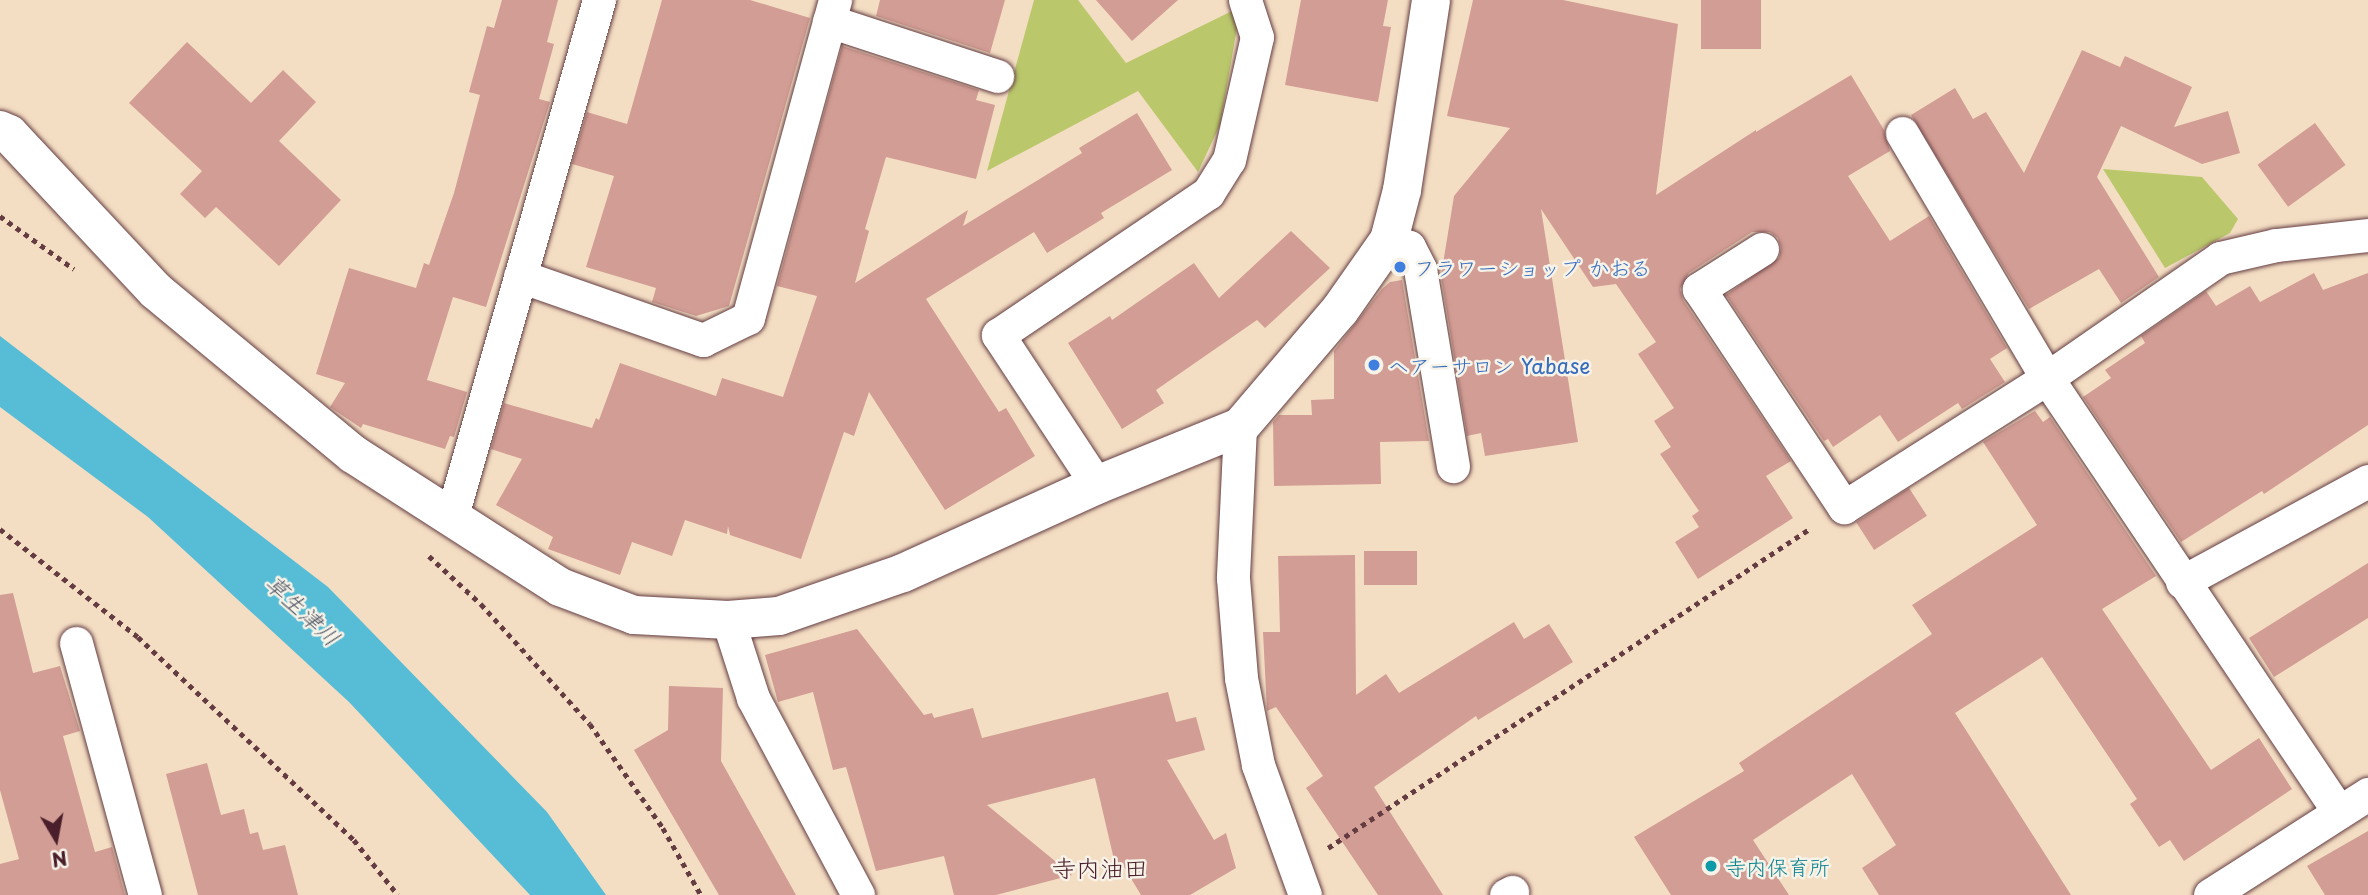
<!DOCTYPE html>
<html>
<head>
<meta charset="utf-8">
<style>
  body { margin:0 }
  #map { position:relative; width:2368px; height:895px; overflow:hidden; background:#f4dec3; font-family:"Playpen Sans","Klee One",sans-serif }
  div>[style] { position:absolute }
  .green>* { inset:0; background:#bac86b }
  .water>* { inset:0; background:#57bcd5 }
  .building>* { inset:0; background:#d29d94; transform-origin:0 0 }
  .path>* { height:4.5px; margin-top:-2.25px; transform-origin:0; background:repeating-linear-gradient(90deg,#643c42 0 5px,transparent 0 10px) }
  .roads { filter:drop-shadow(0 0 2px #643c42) drop-shadow(0 0 2px #643c42) }
  .minor>* { height:33px; margin:-16.5px; padding:0 16.5px; transform-origin:16.5px; border-radius:16.5px; background:#fff }
  .tertiary>* { height:38px; margin:-19px; padding:0 19px; transform-origin:19px; border-radius:19px; background:#fff }
  .dots>* { width:19px; height:19px; translate:-50% -50%; box-sizing:border-box; border:4px solid #f7f3e8; border-radius:50% }
  span { translate:-50% -50%; white-space:nowrap; text-align:center; line-height:1.15; -webkit-text-stroke:5px #f7f3e8; paint-order:stroke }
  .shop-label { font-size:21px; color:#366cbe }
  .left { translate:0 -50%; text-align:left }
  .culture-label { font-size:21px; color:#0d838f }
  .water-label { font-size:23px; color:#4f5666; font-style:italic }
  .quarter-label { font-size:24px; color:#4a1f2b }
  .north { position:absolute; left:21px; top:804px; width:70px; height:70px; -webkit-text-stroke:5px #f7f3e8; paint-order:stroke; rotate:170deg; font-size:19px; font-weight:700; line-height:28px; text-align:center; color:#4a1f2b }
  .north::after { content:''; display:block; margin:auto; width:24px; height:32px; background:#4a1f2b; clip-path:polygon(50% 0,100% 100%,50% 72%,0 100%) }
</style>
</head>
<body>
<div id="map">
  <div class="green">
    <i style="clip-path:polygon(1034px 0,1078px 0,1126px 63px,1232px 11px,1237px 28px,1220px 125px,1198px 172px,1138px 91px,987px 171px)"></i>
    <i style="clip-path:polygon(2103px 169px,2202px 177px,2238px 219px,2230px 233px,2165px 268px)"></i>
  </div>
  <div class="water">
    <i style="clip-path:polygon(0 336px,328px 587px,547px 812px,606px 895px,530px 895px,349px 702px,148px 517px,0 407px)"></i>
  </div>
  <div class="building">
    <i style="clip-path:polygon(502px 0,558px 0,547px 42px,554px 44px,539px 99px,550px 102px,486px 307px,453px 297px,427px 380px,467px 392px,454px 437px,450px 436px,445px 449px,363px 424px,361px 428px,330px 407px,345px 383px,316px 374px,349px 268px,416px 288px,424px 263px,429px 265px,454px 193px,480px 95px,469px 92px,487px 26px,494px 28px)"></i>
    <i style="clip-path:polygon(662px 0,750px 0,810px 18px,729px 306px,696px 316px,652px 302px,656px 288px,586px 267px,614px 176px,572px 164px,587px 112px,627px 124px)"></i>
    <i style="clip-path:polygon(880px 0,1005px 0,990px 53px,876px 16px)"></i>
    <i style="clip-path:polygon(1096px 0,1178px 0,1132px 41px)"></i>
    <i style="clip-path:polygon(1301px 0,1388px 0,1383px 26px,1391px 27px,1378px 102px,1285px 85px)"></i>
    <i style="clip-path:polygon(1473px 0,1563px 0,1678px 24px,1656px 195px,1756px 130px,1756px 132px,1851px 75px,1884px 130px,1890px 151px,1848px 176px,1890px 241px,1929px 216px,2007px 348px,1990px 359px,2005px 382px,1962px 409px,1958px 403px,1898px 442px,1880px 415px,1833px 447px,1828px 439px,1824px 441px,1726px 295px,1779px 258px,1781px 248px,1778px 238px,1770px 232px,1752px 232px,1689px 273px,1680px 289px,1683px 300px,1791px 461px,1766px 476px,1793px 518px,1698px 579px,1675px 542px,1699px 527px,1692px 516px,1699px 511px,1660px 454px,1671px 447px,1654px 421px,1674px 408px,1638px 354px,1656px 342px,1616px 284px,1593px 287px,1541px 209px,1578px 442px,1485px 456px,1481px 433px,1467px 436px,1441px 276px,1454px 196px,1510px 128px,1447px 116px)"></i>
    <i style="left:1701px;top:0;width:60px;height:49px"></i>
    <i style="clip-path:polygon(187px 42px,251px 103px,283px 70px,316px 102px,279px 141px,341px 200px,279px 266px,216px 207px,205px 218px,180px 194px,202px 171px,129px 103px)"></i>
    <i style="clip-path:polygon(842px 46px,979px 90px,976px 100px,995px 105px,976px 179px,886px 157px,865px 229px,869px 231px,855px 283px,968px 210px,963px 226px,1082px 153px,1079px 148px,1137px 113px,1172px 170px,1101px 213px,1104px 218px,1047px 253px,1034px 232px,926px 299px,999px 412px,1006px 408px,1035px 456px,945px 510px,869px 392px,854px 436px,844px 432px,801px 559px,730px 535px,728px 526px,727px 534px,685px 520px,672px 556px,632px 542px,620px 575px,548px 549px,553px 537px,496px 505px,522px 459px,491px 449px,504px 403px,592px 428px,596px 418px,599px 420px,620px 363px,716px 396px,722px 378px,783px 397px,817px 296px,777px 286px)"></i>
    <i style="clip-path:polygon(2082px 50px,2120px 67px,2125px 56px,2192px 87px,2174px 127px,2228px 111px,2240px 153px,2202px 164px,2121px 126px,2097px 177px,2159px 277px,2121px 303px,2099px 269px,2029px 309px,1911px 115px,1955px 88px,1973px 119px,1986px 112px,2024px 173px)"></i>
    <i style="left:2315px;top:123px;width:52px;height:71px;rotate:54deg"></i>
    <i style="clip-path:polygon(1291px 231px,1330px 268px,1265px 328px,1257px 320px,1156px 390px,1164px 403px,1122px 429px,1068px 343px,1110px 316px,1112px 320px,1194px 263px,1219px 298px)"></i>
    <i style="clip-path:polygon(2314px 273px,2323px 290px,2368px 273px,2368px 425px,2264px 494px,2262px 491px,2181px 542px,2083px 397px,2111px 378px,2105px 370px,2145px 343px,2141px 336px,2206px 291px,2216px 306px,2250px 286px,2260px 302px)"></i>
    <i style="clip-path:polygon(1402px 280px,1429px 441px,1380px 442px,1381px 484px,1274px 486px,1273px 422px,1279px 415px,1312px 415px,1311px 400px,1334px 399px,1334px 351px,1382px 289px,1390px 282px)"></i>
    <i style="clip-path:polygon(2035px 411px,2043px 422px,2050px 417px,2156px 576px,2102px 609px,2211px 770px,2259px 738px,2292px 789px,2184px 861px,2170px 840px,2159px 847px,2130px 804px,2137px 799px,2042px 657px,1955px 713px,2071px 895px,1879px 895px,1862px 868px,1896px 845px,1852px 774px,1753px 840px,1789px 895px,1671px 895px,1634px 837px,1744px 771px,1739px 763px,1932px 634px,1912px 605px,2037px 525px,1983px 442px)"></i>
    <i style="left:1909px;top:488px;width:33px;height:63px;rotate:57deg"></i>
    <i style="left:1417px;top:551px;width:34px;height:53px;rotate:90deg"></i>
    <i style="clip-path:polygon(1355px 555px,1356px 695px,1386px 674px,1399px 693px,1514px 622px,1524px 639px,1549px 624px,1573px 662px,1478px 720px,1476px 716px,1374px 787px,1443px 895px,1378px 895px,1306px 788px,1323px 776px,1276px 707px,1267px 711px,1263px 632px,1280px 632px,1278px 556px)"></i>
    <i style="clip-path:polygon(2368px 563px,2368px 618px,2274px 677px,2249px 638px)"></i>
    <i style="clip-path:polygon(13px 593px,33px 673px,60px 666px,80px 731px,63px 736px,95px 852px,112px 847px,125px 895px,0 895px,0 864px,19px 859px,0 790px,0 595px)"></i>
    <i style="clip-path:polygon(857px 629px,924px 715px,932px 713px,934px 718px,973px 708px,982px 738px,1168px 692px,1176px 722px,1196px 717px,1205px 750px,1167px 760px,1214px 840px,1226px 833px,1236px 868px,1190px 895px,1141px 895px,1121px 862px,1115px 864px,1095px 778px,987px 805px,1072px 875px,996px 895px,954px 895px,944px 856px,876px 871px,846px 767px,833px 770px,813px 692px,778px 702px,765px 655px)"></i>
    <i style="clip-path:polygon(669px 686px,723px 688px,721px 761px,796px 895px,719px 895px,634px 750px,668px 730px)"></i>
    <i style="clip-path:polygon(207px 763px,221px 815px,244px 809px,250px 834px,258px 832px,263px 850px,285px 845px,298px 895px,198px 895px,166px 774px)"></i>
    <i style="clip-path:polygon(2368px 831px,2368px 895px,2325px 895px,2307px 866px)"></i>
  </div>
  <div class="path">
    <i style="left:0;top:216px;width:91px;rotate:35.6deg"></i>
    <i style="left:0;top:529px;width:175px;rotate:38deg"></i>
    <i style="left:138px;top:637px;width:296px;rotate:43.2deg"></i>
    <i style="left:354px;top:840px;width:70px;rotate:51.3deg"></i>
    <i style="left:429px;top:556px;width:71px;rotate:42.7deg"></i>
    <i style="left:481px;top:604px;width:162px;rotate:47.8deg"></i>
    <i style="left:590px;top:724px;width:127px;rotate:54.9deg"></i>
    <i style="left:663px;top:828px;width:77px;rotate:60.4deg"></i>
    <i style="left:1328px;top:848px;width:579px;rotate:-33.53deg"></i>
  </div>
  <div class="roads">
    <div class="minor">
      <i style="left:829px;top:21px;width:177px;rotate:18.1deg"></i>
      <i style="left:1902px;top:133px;width:285px;rotate:59.4deg"></i>
      <i style="left:2047px;top:378px;width:523px;rotate:56.07deg"></i>
      <i style="left:1389px;top:240px;width:21px;rotate:19deg"></i>
      <i style="left:1409px;top:247px;width:25px;rotate:63deg"></i>
      <i style="left:1420px;top:269px;width:200px;rotate:80.5deg"></i>
      <i style="left:1762px;top:249px;width:75px;rotate:147.6deg"></i>
      <i style="left:1699px;top:289px;width:262px;rotate:56.4deg"></i>
      <i style="left:1844px;top:507px;width:241px;rotate:-32.4deg"></i>
      <i style="left:2047px;top:378px;width:211px;rotate:-34.7deg"></i>
      <i style="left:2220px;top:258px;width:57px;rotate:-13.1deg"></i>
      <i style="left:2276px;top:245px;width:93px;rotate:-6.2deg"></i>
      <i style="left:520px;top:276px;width:194px;rotate:19.3deg"></i>
      <i style="left:703px;top:340px;width:50px;rotate:-26.1deg"></i>
      <i style="left:748px;top:318px;width:330px;rotate:-74.7deg"></i>
      <i style="left:1240px;top:427px;width:151px;rotate:92.7deg"></i>
      <i style="left:1233px;top:578px;width:100px;rotate:85.4deg"></i>
      <i style="left:1241px;top:678px;width:89px;rotate:78.9deg"></i>
      <i style="left:1258px;top:765px;width:138px;rotate:70.1deg"></i>
      <i style="left:1097px;top:485px;width:180px;rotate:-123.4deg"></i>
      <i style="left:998px;top:335px;width:254px;rotate:-34.1deg"></i>
      <i style="left:1208px;top:193px;width:39px;rotate:-58deg"></i>
      <i style="left:1229px;top:160px;width:126px;rotate:-77.2deg"></i>
      <i style="left:1257px;top:37px;width:39px;rotate:-108deg"></i>
      <i style="left:452px;top:516px;width:537px;rotate:-74.1deg"></i>
      <i style="left:2182px;top:582px;width:212px;rotate:-28.5deg"></i>
      <i style="left:728px;top:620px;width:82px;rotate:72.2deg"></i>
      <i style="left:753px;top:698px;width:223px;rotate:61.9deg"></i>
      <i style="left:76px;top:643px;width:261px;rotate:74.7deg"></i>
      <i style="left:1506px;top:895px;width:7px;rotate:-27deg"></i>
      <i style="left:2210px;top:895px;width:188px;rotate:-32.6deg"></i>
    </div>
    <div class="tertiary">
      <i style="left:0;top:130px;width:10px;rotate:24deg"></i>
      <i style="left:9px;top:134px;width:215px;rotate:46.9deg"></i>
      <i style="left:156px;top:291px;width:256px;rotate:39.6deg"></i>
      <i style="left:353px;top:454px;width:246px;rotate:32.7deg"></i>
      <i style="left:560px;top:587px;width:79px;rotate:20.7deg"></i>
      <i style="left:634px;top:615px;width:94px;rotate:3deg"></i>
      <i style="left:728px;top:620px;width:51px;rotate:-4.5deg"></i>
      <i style="left:779px;top:616px;width:131px;rotate:-19.1deg"></i>
      <i style="left:903px;top:573px;width:213px;rotate:-24.4deg"></i>
      <i style="left:1097px;top:485px;width:154px;rotate:-22.1deg"></i>
      <i style="left:1240px;top:427px;width:154px;rotate:-49.5deg"></i>
      <i style="left:1340px;top:310px;width:85px;rotate:-55deg"></i>
      <i style="left:1389px;top:240px;width:52px;rotate:-75.4deg"></i>
      <i style="left:1402px;top:190px;width:192px;rotate:-81.3deg"></i>
    </div>
  </div>
  <div class="dots">
    <i style="left:1400px;top:267px;background:#3f7fe0"></i>
    <i style="left:1374px;top:365px;background:#3f7fe0"></i>
    <i style="left:1711px;top:866px;background:#0f9aa8"></i>
  </div>
  <div class="shop-label">
    <span class="left" style="left:1414px;top:267px">フラワーショップ かおる</span>
    <span class="left" style="left:1388px;top:365px">ヘアーサロン Yabase</span>
  </div>
  <div class="culture-label">
    <span class="left" style="left:1725px;top:866px">寺内保育所</span>
  </div>
  <div class="water-label">
    <span style="left:303px;top:610px;rotate:43deg">草生津川</span>
  </div>
  <div class="quarter-label">
    <span style="left:1100px;top:868px">寺内油田</span>
  </div>
  <div class="north">N</div>
</div>
</body>
</html>
